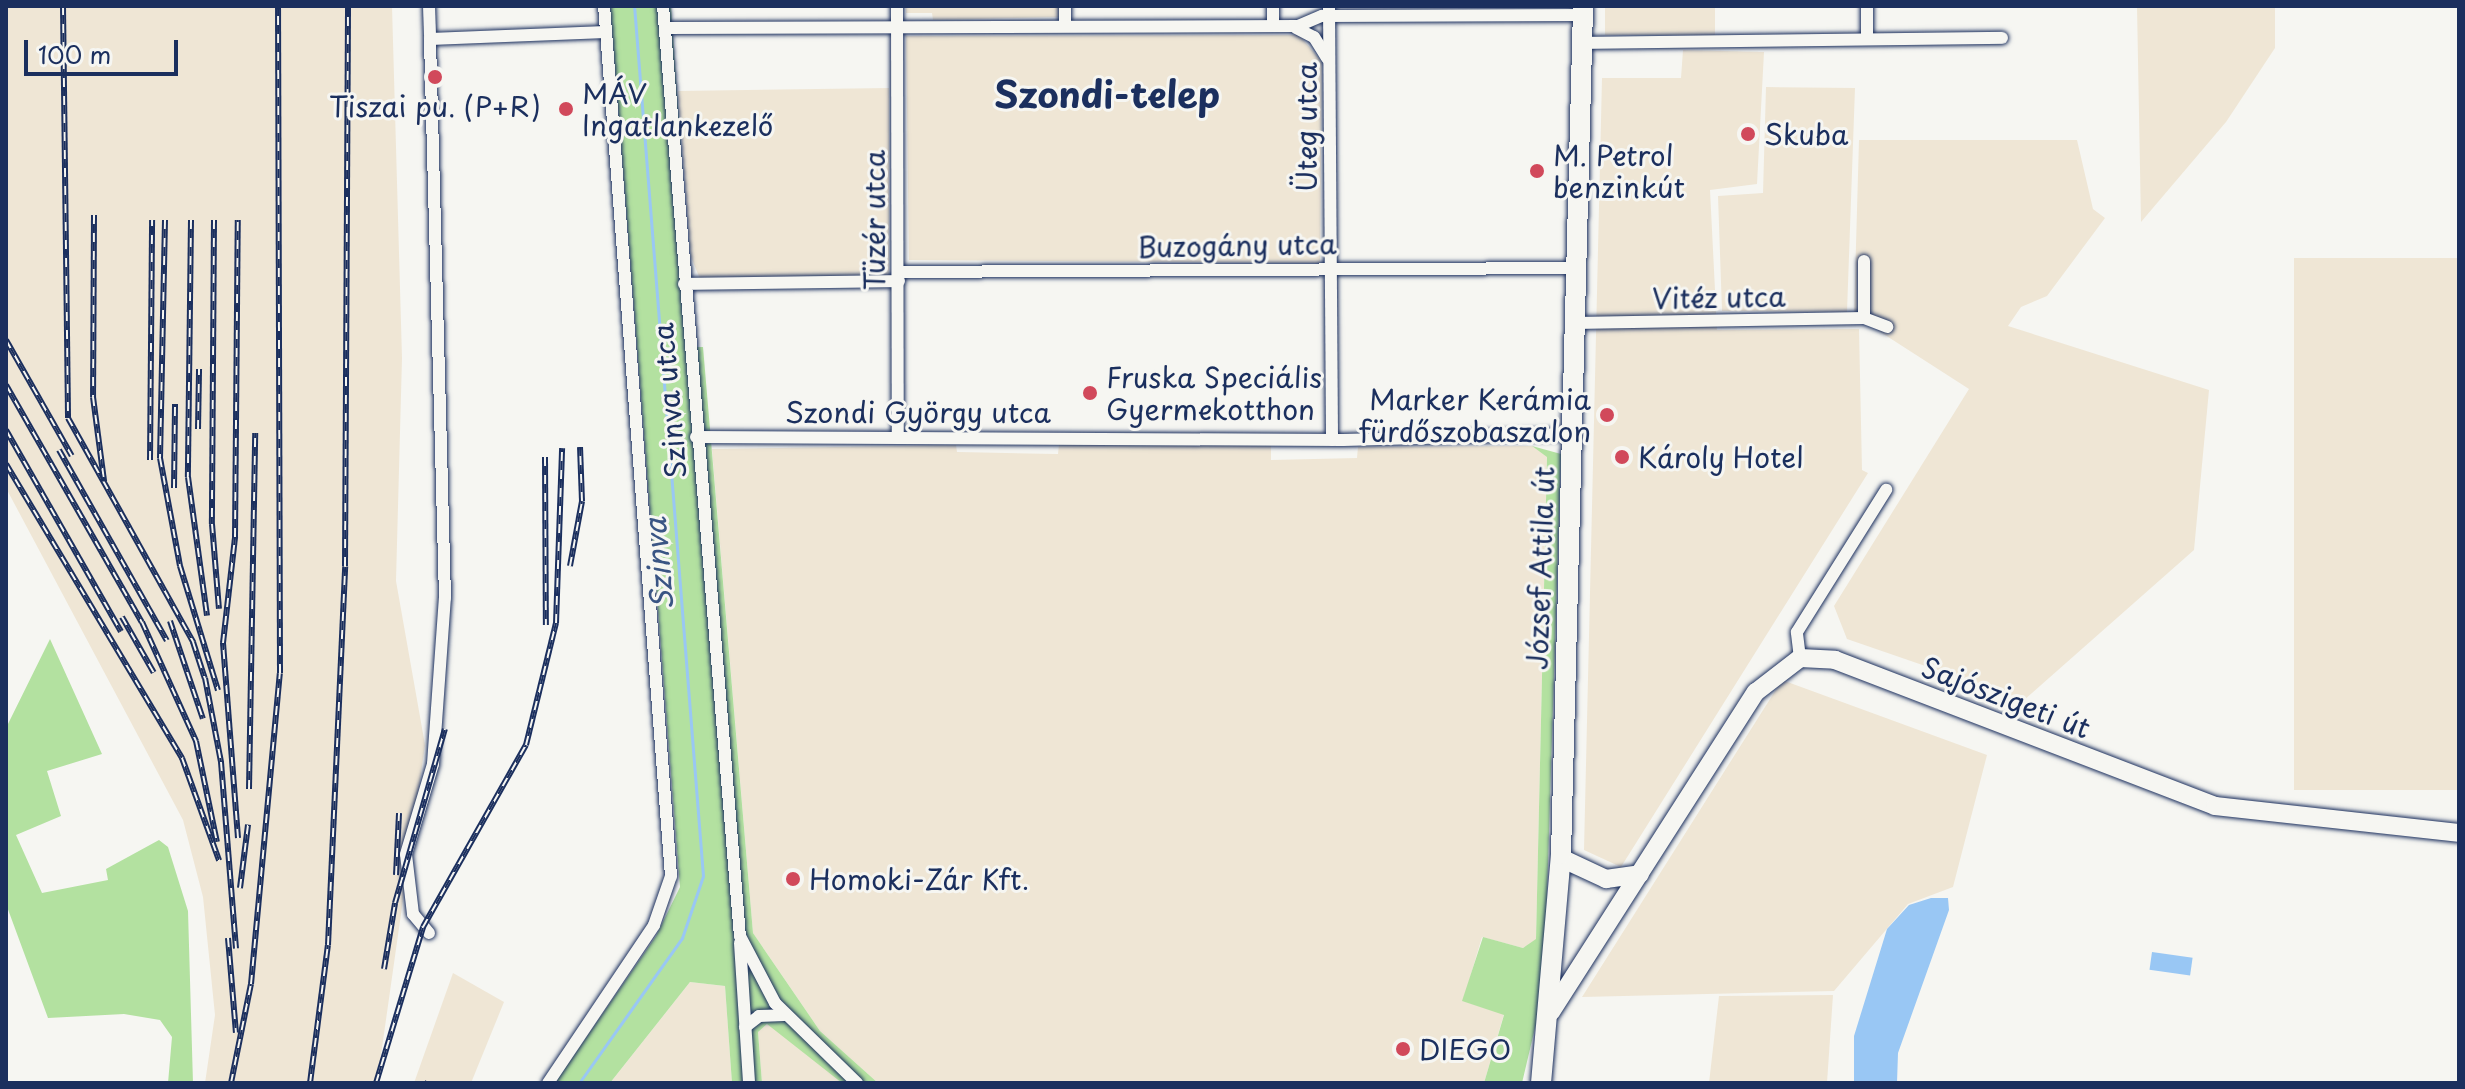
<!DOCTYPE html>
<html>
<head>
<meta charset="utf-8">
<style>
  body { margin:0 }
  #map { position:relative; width:2465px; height:1089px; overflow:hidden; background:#f6f6f2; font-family:"Playpen Sans",sans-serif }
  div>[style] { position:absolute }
  .built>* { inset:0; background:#efe6d5; transform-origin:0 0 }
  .green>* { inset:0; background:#b3e1a0 }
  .water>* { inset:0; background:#99c7f4; transform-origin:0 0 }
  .stream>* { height:3px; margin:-1.5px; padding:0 1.5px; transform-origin:1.5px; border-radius:1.5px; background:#99c7f4 }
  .roads { filter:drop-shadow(0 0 2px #1b2f5e) drop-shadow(0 0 2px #1b2f5e) }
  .minor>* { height:12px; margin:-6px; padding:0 6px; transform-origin:6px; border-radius:6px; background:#f6f6f2 }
  .secondary>* { height:18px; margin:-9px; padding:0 9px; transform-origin:9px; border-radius:9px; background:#f6f6f2 }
  .primary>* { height:20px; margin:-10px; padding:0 10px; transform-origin:10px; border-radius:10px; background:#f6f6f2 }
  .rail>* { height:6px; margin-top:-3px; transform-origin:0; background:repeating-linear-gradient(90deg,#f6f6f2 0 9px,#1b2f5e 0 18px); box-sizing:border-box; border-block:2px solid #1b2f5e }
  .dots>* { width:22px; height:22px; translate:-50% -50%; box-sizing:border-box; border:4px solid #f6f6f2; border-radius:50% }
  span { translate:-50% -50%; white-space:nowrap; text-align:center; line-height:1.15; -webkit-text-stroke:6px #f6f6f2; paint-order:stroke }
  .poi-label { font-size:28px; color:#1b2f5e }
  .left { translate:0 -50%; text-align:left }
  .right { translate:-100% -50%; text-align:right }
  .street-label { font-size:28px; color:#1b2f5e }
  .water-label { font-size:30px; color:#3a5584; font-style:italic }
  .district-label { font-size:36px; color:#1b2f5e; font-weight:700 }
  .frame { position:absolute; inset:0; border:8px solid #1b2f5e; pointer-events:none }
  .scale { position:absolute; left:24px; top:40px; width:154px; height:36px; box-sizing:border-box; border:4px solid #1b2f5e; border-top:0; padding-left:10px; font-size:24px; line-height:28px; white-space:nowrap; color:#1b2f5e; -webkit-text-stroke:6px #f6f6f2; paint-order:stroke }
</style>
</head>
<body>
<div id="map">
  <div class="built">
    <i style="clip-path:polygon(6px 6px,392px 6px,402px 358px,396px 581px,425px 745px,377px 1083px,205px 1083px,215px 1015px,203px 897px,183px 820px,6px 488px)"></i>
    <i style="clip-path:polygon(906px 6px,1060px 6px,1060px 17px,933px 20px,932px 13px,906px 13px)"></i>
    <i style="left:1605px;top:6px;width:110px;height:29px"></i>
    <i style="clip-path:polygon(2137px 6px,2275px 6px,2275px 48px,2226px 122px,2141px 222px)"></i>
    <i style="clip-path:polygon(1299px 35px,1322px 62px,1320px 263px,909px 260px,906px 36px)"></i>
    <i style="clip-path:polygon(1683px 50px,1764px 52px,1757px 184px,1710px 190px,1717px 330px,1859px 329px,1862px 470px,1868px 473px,1621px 867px,1584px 850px,1602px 78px,1681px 78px)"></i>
    <i style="clip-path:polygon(1766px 87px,1855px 88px,1847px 312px,1722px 311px,1718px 196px,1763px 193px)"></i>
    <i style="clip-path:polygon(889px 88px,889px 275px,700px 279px,691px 257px,678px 91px)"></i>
    <i style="clip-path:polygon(1859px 140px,2077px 140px,2093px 209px,2105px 218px,2047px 296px,2021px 307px,2008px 326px,2209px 390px,2194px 550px,2024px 700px,1847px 639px,1834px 606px,1969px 389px,1854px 315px)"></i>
    <i style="left:2459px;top:258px;width:532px;height:165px;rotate:90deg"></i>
    <i style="clip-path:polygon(1271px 443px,1271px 460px,1357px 458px,1358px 447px,1532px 446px,1547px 456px,1536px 940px,1523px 948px,1482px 937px,1463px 1001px,1504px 1014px,1484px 1083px,878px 1083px,820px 1031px,753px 933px,712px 449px,956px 445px,957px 452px,1058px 454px,1059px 444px)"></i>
    <i style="clip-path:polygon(1782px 680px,1987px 755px,1953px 887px,1908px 904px,1834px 991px,1582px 997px)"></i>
    <i style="clip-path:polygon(453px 973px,504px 1002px,471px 1083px,414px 1083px)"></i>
    <i style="clip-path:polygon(690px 982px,725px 986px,732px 1083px,610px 1083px)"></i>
    <i style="clip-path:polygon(1833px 995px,1827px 1083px,1709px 1083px,1719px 996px)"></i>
    <i style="clip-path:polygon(767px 1024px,777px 1027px,842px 1083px,762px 1083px,758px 1032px)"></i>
  </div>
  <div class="green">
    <i style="clip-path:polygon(610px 6px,671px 6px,695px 347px,703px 347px,753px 933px,820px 1031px,878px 1083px,842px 1083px,767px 1024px,758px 1032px,762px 1083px,732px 1083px,725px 986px,690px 982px,610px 1083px,555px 1083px,656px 936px,680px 887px)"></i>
    <i style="clip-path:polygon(1532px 446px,1561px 454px,1544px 990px,1522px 1083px,1484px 1083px,1504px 1015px,1462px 1001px,1483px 937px,1523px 948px,1536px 939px,1547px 457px)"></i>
    <i style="clip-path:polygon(50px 639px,102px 754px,47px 771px,61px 816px,16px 835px,42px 893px,108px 880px,106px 869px,159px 840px,168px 847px,188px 911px,193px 1083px,168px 1083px,172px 1037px,160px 1020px,124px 1014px,48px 1018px,6px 904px,6px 728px)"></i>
  </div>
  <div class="water">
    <i style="clip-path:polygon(1931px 898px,1948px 898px,1949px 910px,1898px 1053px,1897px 1083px,1854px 1083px,1854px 1036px,1887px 929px,1909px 905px)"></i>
    <i style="left:2152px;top:952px;width:41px;height:18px;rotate:8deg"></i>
  </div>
  <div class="stream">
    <i style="left:579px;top:1083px;width:178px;rotate:-54.6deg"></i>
    <i style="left:682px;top:938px;width:65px;rotate:-71.3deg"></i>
    <i style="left:703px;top:876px;width:873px;rotate:-94.53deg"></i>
  </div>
  <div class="roads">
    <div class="minor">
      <i style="left:429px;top:6px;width:33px;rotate:88deg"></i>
      <i style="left:663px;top:6px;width:933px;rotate:85.27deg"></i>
      <i style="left:740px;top:936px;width:76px;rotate:62.4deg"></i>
      <i style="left:775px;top:1003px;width:115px;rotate:44.3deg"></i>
      <i style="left:897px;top:6px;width:428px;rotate:89.9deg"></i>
      <i style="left:1273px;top:6px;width:20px;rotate:90deg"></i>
      <i style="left:1329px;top:6px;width:434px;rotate:89.6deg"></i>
      <i style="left:1867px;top:6px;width:33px;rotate:90deg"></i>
      <i style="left:1065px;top:25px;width:19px;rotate:-90deg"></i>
      <i style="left:665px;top:28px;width:633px;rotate:-0.18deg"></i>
      <i style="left:1298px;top:26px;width:26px;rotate:-23deg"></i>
      <i style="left:1322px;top:16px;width:261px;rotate:-0.2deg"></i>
      <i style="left:1296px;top:28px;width:20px;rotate:27deg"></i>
      <i style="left:1314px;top:37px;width:25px;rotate:58deg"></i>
      <i style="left:1582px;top:43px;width:420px;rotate:-0.7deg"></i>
      <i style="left:898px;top:272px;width:679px;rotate:-0.34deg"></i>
      <i style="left:684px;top:284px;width:215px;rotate:-0.8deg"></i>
      <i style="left:1864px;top:318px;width:57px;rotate:-90deg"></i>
      <i style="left:1575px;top:323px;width:289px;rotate:-1deg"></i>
      <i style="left:1864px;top:318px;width:25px;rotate:21deg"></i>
      <i style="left:696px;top:437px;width:647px;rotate:0.27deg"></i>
      <i style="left:1343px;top:440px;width:229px;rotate:-1.5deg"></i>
      <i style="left:1800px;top:658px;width:26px;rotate:-97deg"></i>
      <i style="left:1797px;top:632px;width:168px;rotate:-57.9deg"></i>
      <i style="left:429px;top:933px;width:25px;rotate:-130deg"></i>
      <i style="left:413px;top:914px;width:60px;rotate:-96.7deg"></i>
      <i style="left:406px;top:854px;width:94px;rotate:-73.3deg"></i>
      <i style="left:433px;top:764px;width:166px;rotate:-85.9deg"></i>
      <i style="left:445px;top:598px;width:559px;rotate:-91.54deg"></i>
      <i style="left:430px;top:39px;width:176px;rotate:-2.3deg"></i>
      <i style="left:740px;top:943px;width:140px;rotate:86.3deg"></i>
      <i style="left:745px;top:1027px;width:18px;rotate:-38deg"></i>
      <i style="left:759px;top:1016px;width:25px;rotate:-2deg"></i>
      <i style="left:548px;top:1083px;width:190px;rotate:-56.1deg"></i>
      <i style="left:654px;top:925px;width:52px;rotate:-70.9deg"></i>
      <i style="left:671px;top:876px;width:873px;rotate:-94.4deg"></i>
    </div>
    <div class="secondary">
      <i style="left:1561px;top:858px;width:50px;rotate:25deg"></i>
      <i style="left:1606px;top:879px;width:34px;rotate:-8deg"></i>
      <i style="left:1551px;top:1012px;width:380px;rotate:-57.4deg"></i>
      <i style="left:1756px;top:692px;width:56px;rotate:-37.7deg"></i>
      <i style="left:1800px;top:658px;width:35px;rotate:3deg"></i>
      <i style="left:1835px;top:660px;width:407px;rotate:21deg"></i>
      <i style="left:2215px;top:806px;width:245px;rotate:6.3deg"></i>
    </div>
    <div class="primary">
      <i style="left:1541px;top:1083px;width:230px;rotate:-85deg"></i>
      <i style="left:1561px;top:854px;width:848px;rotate:-88.51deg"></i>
    </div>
  </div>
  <div class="rail">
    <i style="left:63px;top:6px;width:412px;rotate:89.3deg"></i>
    <i style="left:68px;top:418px;width:257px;rotate:60.8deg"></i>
    <i style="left:193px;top:642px;width:38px;rotate:72deg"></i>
    <i style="left:205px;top:678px;width:86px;rotate:79.2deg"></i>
    <i style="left:221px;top:762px;width:187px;rotate:85.4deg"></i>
    <i style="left:94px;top:215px;width:182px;rotate:90.3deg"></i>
    <i style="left:93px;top:397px;width:85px;rotate:82.5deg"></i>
    <i style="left:165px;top:220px;width:238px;rotate:91.2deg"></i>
    <i style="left:160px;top:458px;width:110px;rotate:79.5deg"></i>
    <i style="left:180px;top:566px;width:130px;rotate:73deg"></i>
    <i style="left:191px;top:220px;width:257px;rotate:90.7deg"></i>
    <i style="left:188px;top:477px;width:140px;rotate:82.2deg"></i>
    <i style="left:214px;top:220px;width:304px;rotate:90.4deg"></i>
    <i style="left:212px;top:524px;width:85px;rotate:85.3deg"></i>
    <i style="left:6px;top:340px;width:133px;rotate:60.4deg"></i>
    <i style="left:6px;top:385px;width:273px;rotate:60.2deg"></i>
    <i style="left:142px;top:622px;width:131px;rotate:65.6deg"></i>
    <i style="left:196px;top:741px;width:103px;rotate:78.3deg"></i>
    <i style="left:198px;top:429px;width:60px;rotate:-89deg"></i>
    <i style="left:6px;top:430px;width:232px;rotate:60.3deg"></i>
    <i style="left:59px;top:450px;width:219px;rotate:60.5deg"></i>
    <i style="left:545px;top:457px;width:168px;rotate:89.7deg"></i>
    <i style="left:150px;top:460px;width:240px;rotate:-89.5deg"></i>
    <i style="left:6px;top:464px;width:343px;rotate:59.1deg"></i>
    <i style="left:182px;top:758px;width:109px;rotate:70.1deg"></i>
    <i style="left:174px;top:488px;width:84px;rotate:-89.3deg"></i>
    <i style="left:570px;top:566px;width:66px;rotate:-79.5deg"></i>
    <i style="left:582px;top:501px;width:54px;rotate:-92.1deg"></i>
    <i style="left:122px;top:617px;width:64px;rotate:60.3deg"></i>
    <i style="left:170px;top:621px;width:103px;rotate:71.4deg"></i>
    <i style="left:249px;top:789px;width:356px;rotate:-89deg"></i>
    <i style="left:238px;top:838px;width:196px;rotate:-94.4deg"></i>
    <i style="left:223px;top:643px;width:107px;rotate:-83.5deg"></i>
    <i style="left:235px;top:537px;width:317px;rotate:-89.5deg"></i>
    <i style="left:396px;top:875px;width:62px;rotate:-87.2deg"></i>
    <i style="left:240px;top:888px;width:64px;rotate:-82.8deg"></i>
    <i style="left:228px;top:938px;width:95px;rotate:85.2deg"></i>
    <i style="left:384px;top:969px;width:67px;rotate:-80.5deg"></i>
    <i style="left:395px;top:903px;width:181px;rotate:-74deg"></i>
    <i style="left:231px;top:1083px;width:101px;rotate:-78.6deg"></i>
    <i style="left:251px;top:984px;width:312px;rotate:-84.7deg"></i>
    <i style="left:280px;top:673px;width:667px;rotate:-90.17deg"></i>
    <i style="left:310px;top:1083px;width:139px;rotate:-82.6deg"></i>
    <i style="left:328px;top:945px;width:379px;rotate:-87.4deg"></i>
    <i style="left:345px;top:566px;width:560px;rotate:-89.69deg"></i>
    <i style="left:376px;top:1083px;width:163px;rotate:-73.2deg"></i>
    <i style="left:423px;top:927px;width:209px;rotate:-60.5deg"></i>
    <i style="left:526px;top:745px;width:126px;rotate:-76.2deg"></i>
    <i style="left:556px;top:623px;width:175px;rotate:-88deg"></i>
    <i style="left:427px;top:1083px;width:1px;rotate:-45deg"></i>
  </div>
  <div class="dots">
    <i style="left:435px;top:77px;background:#d1495b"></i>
    <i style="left:566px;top:109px;background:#d1495b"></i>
    <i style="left:1748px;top:134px;background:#d1495b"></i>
    <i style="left:1537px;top:171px;background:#d1495b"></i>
    <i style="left:1090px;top:393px;background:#d1495b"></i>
    <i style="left:1607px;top:415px;background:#d1495b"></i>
    <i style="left:1622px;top:457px;background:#d1495b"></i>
    <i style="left:793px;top:879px;background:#d1495b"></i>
    <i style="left:1403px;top:1049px;background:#d1495b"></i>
  </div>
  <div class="poi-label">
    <span class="left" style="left:582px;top:109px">MÁV<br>Ingatlankezelő</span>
    <span style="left:435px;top:106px">Tiszai pu. (P+R)</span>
    <span class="left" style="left:1764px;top:134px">Skuba</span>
    <span class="left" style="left:1553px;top:171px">M. Petrol<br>benzinkút</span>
    <span class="left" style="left:1106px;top:393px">Fruska Speciális<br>Gyermekotthon</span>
    <span class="right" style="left:1591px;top:415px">Marker Kerámia<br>fürdőszobaszalon</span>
    <span class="left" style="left:1638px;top:457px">Károly Hotel</span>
    <span class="left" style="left:809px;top:879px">Homoki-Zár Kft.</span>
    <span class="left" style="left:1419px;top:1049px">DIEGO</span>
  </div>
  <div class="street-label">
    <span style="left:1306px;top:127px;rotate:-90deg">Üteg utca</span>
    <span style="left:874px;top:220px;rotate:-90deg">Tüzér utca</span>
    <span style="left:1237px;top:245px;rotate:-1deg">Buzogány utca</span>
    <span style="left:1719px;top:297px;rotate:-1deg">Vitéz utca</span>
    <span style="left:669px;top:401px;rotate:-95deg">Szinva utca</span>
    <span style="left:918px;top:412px">Szondi György utca</span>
    <span style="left:1540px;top:568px;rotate:-88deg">József Attila út</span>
    <span style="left:2006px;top:697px;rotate:21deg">Sajószigeti út</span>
  </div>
  <div class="water-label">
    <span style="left:658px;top:564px;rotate:-95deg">Szinva</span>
  </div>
  <div class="district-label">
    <span style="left:1107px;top:94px">Szondi-telep</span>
  </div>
  <div class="frame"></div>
  <div class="scale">100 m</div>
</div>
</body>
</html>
